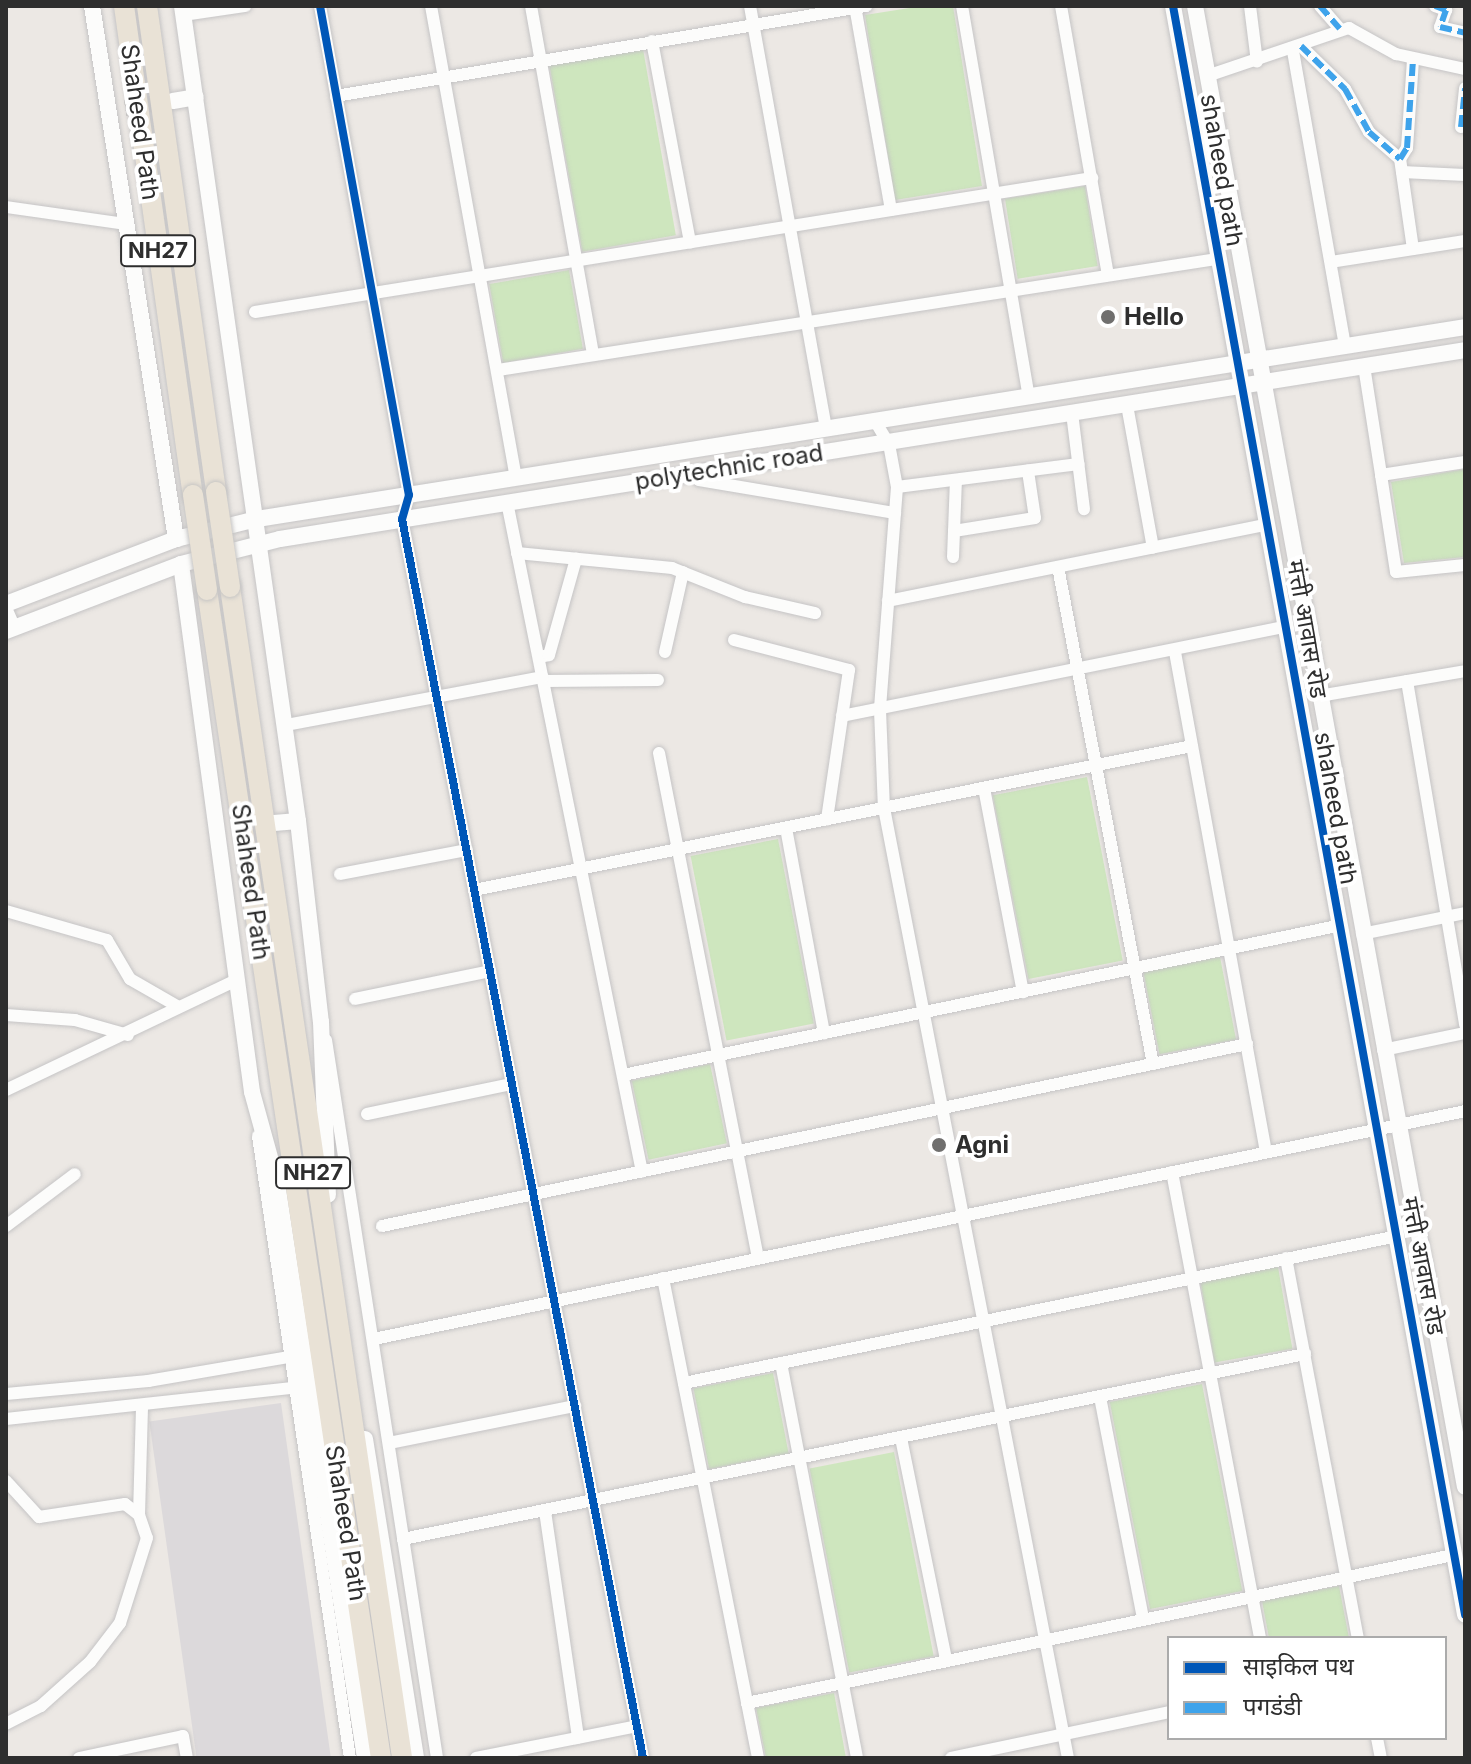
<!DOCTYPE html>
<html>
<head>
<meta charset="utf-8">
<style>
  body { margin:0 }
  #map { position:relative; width:1471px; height:1764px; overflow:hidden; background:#ece8e4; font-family:Inter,"Noto Sans Devanagari",sans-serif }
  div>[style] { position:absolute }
  .industrial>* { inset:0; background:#dcd9db; transform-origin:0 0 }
  .green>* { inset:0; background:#cee6be; transform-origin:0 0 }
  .tertiary-tunnel>* { height:16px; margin-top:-8px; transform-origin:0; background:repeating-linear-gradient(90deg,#c6c3c0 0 16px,transparent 0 24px) }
  .roads { filter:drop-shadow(0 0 2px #c5c4c5) drop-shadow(0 0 2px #c5c4c5) }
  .minor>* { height:12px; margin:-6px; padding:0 6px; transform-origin:6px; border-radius:6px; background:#fcfcfb }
  .tertiary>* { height:16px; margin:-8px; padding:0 8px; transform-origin:8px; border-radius:8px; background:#fcfcfb }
  .trunk>* { height:20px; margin:-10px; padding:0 10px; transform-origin:10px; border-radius:10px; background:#e9e2d6 }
  .bridges { filter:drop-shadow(0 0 2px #c6c5c4) drop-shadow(0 0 2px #c6c5c4) }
  .trunk-bridge>* { height:20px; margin:-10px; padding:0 10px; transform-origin:10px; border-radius:10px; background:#e9e2d6 }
  .quiet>* { height:6px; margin-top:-3px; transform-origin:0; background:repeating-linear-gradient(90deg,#3ea3eb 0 12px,transparent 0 18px) }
  .cycleway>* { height:8px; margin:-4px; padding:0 4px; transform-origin:4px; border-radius:4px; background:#0057b8 }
  .dots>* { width:22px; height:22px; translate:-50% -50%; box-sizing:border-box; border:4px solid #fff; border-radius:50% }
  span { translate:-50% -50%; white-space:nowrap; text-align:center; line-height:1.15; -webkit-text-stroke:8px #fff; paint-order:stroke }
  .shield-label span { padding:2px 6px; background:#fff; border:2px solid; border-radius:6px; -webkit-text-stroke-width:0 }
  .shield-label { font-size:22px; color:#2e2e2e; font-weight:700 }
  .street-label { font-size:24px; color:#2e2e2e }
  .poi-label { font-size:24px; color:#2e2e2e; font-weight:700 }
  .left { translate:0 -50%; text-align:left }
  .frame { position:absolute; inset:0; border:8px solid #2e2e2e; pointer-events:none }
  .legend { position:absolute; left:1167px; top:1636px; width:280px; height:104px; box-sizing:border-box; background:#fff; border:2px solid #ababab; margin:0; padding:10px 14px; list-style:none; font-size:24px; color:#2e2e2e }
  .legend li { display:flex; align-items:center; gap:16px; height:40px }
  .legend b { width:40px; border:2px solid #ababab }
</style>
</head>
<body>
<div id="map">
  <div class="industrial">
    <i style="left:281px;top:1403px;width:359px;height:133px;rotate:82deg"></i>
  </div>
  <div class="green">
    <i style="clip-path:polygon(922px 6px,953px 6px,982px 186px,895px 200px,865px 15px)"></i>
    <i style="left:643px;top:49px;width:189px;height:95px;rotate:80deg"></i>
    <i style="left:1085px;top:186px;width:81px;height:81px;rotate:81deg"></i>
    <i style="left:569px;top:270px;width:80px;height:81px;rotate:80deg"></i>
    <i style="clip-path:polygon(1465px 469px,1465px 557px,1404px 563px,1391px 482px)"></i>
    <i style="left:1087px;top:777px;width:187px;height:96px;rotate:79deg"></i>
    <i style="left:778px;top:839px;width:188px;height:89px;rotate:79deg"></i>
    <i style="left:1220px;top:957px;width:84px;height:78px;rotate:79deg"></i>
    <i style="left:710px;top:1064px;width:81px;height:80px;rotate:78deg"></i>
    <i style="left:1278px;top:1267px;width:83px;height:79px;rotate:80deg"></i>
    <i style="left:773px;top:1373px;width:82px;height:81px;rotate:79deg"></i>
    <i style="left:1202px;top:1384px;width:211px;height:94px;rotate:79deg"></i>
    <i style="left:894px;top:1452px;width:208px;height:86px;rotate:79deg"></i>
    <i style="clip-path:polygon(1339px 1586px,1349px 1638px,1269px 1638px,1262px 1601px)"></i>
    <i style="clip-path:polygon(834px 1693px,846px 1758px,766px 1758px,756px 1708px)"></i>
  </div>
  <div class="tertiary-tunnel">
    <i style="left:125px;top:108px;width:48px;rotate:-8.5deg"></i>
  </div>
  <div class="roads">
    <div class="minor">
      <i style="left:320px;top:6px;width:497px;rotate:79.7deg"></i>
      <i style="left:409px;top:495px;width:25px;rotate:106deg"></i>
      <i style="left:402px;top:519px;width:1262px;rotate:78.99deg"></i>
      <i style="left:431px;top:6px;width:480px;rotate:79.8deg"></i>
      <i style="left:531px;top:6px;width:354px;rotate:79.9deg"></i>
      <i style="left:750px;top:6px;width:430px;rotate:79.8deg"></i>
      <i style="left:855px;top:6px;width:207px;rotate:80deg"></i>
      <i style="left:962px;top:6px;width:396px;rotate:80.3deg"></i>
      <i style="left:1061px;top:6px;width:273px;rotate:80.1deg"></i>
      <i style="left:1250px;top:6px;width:56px;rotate:82.9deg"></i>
      <i style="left:1320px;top:6px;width:30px;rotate:49deg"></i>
      <i style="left:1435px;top:6px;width:12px;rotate:20deg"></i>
      <i style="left:1446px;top:10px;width:18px;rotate:109deg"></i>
      <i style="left:1440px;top:27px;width:26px;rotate:13deg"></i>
      <i style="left:184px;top:15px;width:62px;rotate:-8.4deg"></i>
      <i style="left:652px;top:41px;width:205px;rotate:79.3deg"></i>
      <i style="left:1301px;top:46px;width:62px;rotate:44.3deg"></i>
      <i style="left:1345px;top:89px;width:49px;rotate:60.8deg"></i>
      <i style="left:1369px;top:132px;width:41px;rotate:41.1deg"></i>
      <i style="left:1293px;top:51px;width:300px;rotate:80deg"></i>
      <i style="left:1207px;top:76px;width:150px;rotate:-18.7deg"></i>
      <i style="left:1349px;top:28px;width:54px;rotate:29deg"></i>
      <i style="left:1396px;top:54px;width:71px;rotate:12.3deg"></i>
      <i style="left:336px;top:96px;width:538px;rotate:-9.64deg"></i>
      <i style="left:1461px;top:127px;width:39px;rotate:-84deg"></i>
      <i style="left:1402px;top:172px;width:63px;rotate:2.7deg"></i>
      <i style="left:6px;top:207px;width:121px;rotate:8.1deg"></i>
      <i style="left:1413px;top:249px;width:91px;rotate:-98.2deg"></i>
      <i style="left:1400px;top:159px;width:13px;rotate:-58deg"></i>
      <i style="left:1407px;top:148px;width:89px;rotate:-86.1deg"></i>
      <i style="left:1331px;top:262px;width:136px;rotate:-8.9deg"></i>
      <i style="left:255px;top:312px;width:848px;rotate:-9.1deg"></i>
      <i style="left:1364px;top:366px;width:110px;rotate:81.1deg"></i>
      <i style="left:1381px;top:475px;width:85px;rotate:-8.8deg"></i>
      <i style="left:498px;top:370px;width:728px;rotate:-8.78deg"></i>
      <i style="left:1127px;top:405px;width:145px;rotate:79.7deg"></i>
      <i style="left:1072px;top:413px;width:97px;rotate:82.9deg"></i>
      <i style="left:875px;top:421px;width:27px;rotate:59deg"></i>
      <i style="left:889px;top:444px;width:44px;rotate:79.5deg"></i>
      <i style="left:897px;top:487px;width:224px;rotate:94.4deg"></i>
      <i style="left:880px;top:710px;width:98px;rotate:87.7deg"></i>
      <i style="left:884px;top:808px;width:968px;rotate:79.04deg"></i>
      <i style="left:699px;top:472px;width:8px;rotate:90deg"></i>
      <i style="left:699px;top:480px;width:199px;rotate:9.6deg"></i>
      <i style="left:1381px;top:475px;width:98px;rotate:81.2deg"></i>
      <i style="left:1396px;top:572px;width:69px;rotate:-5.8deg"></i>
      <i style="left:897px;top:487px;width:183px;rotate:-7.2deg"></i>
      <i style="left:507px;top:502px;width:683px;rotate:78.61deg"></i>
      <i style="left:954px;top:531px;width:82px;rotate:-9.1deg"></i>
      <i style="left:1035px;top:518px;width:48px;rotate:-98.5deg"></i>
      <i style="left:517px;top:553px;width:156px;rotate:5.5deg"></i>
      <i style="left:672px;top:568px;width:79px;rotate:21.7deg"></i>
      <i style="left:745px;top:597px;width:72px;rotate:12.9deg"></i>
      <i style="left:953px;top:557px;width:77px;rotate:-87.8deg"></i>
      <i style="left:1058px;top:567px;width:506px;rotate:79.18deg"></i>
      <i style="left:888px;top:601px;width:385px;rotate:-11.4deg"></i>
      <i style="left:6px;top:608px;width:22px;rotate:66deg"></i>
      <i style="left:734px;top:640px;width:119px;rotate:14.6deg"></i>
      <i style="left:849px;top:670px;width:151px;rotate:98.4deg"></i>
      <i style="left:665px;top:652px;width:82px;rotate:-77.3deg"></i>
      <i style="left:1175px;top:652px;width:508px;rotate:79.69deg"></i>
      <i style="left:539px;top:657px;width:10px;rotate:-11deg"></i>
      <i style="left:549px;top:655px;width:100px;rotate:-74.3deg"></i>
      <i style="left:544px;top:681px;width:114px;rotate:-0.5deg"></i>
      <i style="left:1407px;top:681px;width:349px;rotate:80.4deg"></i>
      <i style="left:1319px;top:696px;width:148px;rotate:-9.7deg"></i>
      <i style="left:842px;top:716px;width:450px;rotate:-11.4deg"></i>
      <i style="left:286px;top:725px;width:261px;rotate:-10.6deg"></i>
      <i style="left:659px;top:753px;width:515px;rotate:78.91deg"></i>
      <i style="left:984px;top:788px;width:208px;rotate:79.2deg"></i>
      <i style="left:786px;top:828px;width:209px;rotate:79.5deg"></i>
      <i style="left:340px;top:874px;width:129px;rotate:-10.7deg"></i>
      <i style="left:474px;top:890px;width:732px;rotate:-11.34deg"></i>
      <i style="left:6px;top:911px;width:105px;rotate:16deg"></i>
      <i style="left:107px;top:940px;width:45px;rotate:59.5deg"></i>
      <i style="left:130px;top:979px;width:54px;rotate:29.9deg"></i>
      <i style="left:1362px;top:934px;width:105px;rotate:-11.5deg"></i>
      <i style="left:355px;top:999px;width:138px;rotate:-11.7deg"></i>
      <i style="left:6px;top:1015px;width:69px;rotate:4.1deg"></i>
      <i style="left:75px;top:1020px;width:55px;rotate:15.8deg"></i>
      <i style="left:326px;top:1040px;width:727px;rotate:81.21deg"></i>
      <i style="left:1383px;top:1050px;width:84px;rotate:-11.7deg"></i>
      <i style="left:623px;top:1075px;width:729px;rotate:-11.79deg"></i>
      <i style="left:6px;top:1090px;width:256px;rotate:-25.5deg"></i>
      <i style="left:367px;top:1114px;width:148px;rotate:-11.7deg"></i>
      <i style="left:258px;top:1136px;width:629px;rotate:81.59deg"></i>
      <i style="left:1172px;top:1172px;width:474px;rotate:79.3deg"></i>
      <i style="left:6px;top:1226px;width:86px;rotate:-37deg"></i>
      <i style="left:382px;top:1226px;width:884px;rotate:-11.88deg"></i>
      <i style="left:1286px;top:1258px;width:387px;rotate:79.3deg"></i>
      <i style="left:663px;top:1278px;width:489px;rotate:78.8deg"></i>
      <i style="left:374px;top:1339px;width:1115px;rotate:-11.8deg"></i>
      <i style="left:781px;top:1363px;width:402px;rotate:79.1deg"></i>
      <i style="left:684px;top:1383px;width:724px;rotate:-11.64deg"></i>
      <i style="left:6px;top:1394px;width:143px;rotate:-5.2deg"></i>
      <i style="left:148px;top:1381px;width:142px;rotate:-9.7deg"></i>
      <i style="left:1100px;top:1397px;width:225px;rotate:79deg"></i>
      <i style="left:6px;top:1419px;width:288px;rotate:-6.2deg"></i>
      <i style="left:901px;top:1438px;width:227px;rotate:78.5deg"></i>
      <i style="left:389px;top:1443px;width:190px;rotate:-11.3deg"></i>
      <i style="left:6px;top:1481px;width:49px;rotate:47.5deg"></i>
      <i style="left:39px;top:1517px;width:87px;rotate:-8.6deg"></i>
      <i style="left:125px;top:1504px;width:18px;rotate:38deg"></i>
      <i style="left:139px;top:1515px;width:24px;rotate:71deg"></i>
      <i style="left:147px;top:1538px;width:89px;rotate:107.6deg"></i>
      <i style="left:120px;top:1623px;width:49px;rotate:127.6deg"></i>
      <i style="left:90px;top:1662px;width:66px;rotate:138.1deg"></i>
      <i style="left:41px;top:1706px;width:39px;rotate:153deg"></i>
      <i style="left:545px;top:1511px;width:229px;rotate:81.7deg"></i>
      <i style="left:139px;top:1515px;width:110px;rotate:-88.4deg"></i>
      <i style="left:403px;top:1539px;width:921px;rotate:-11.59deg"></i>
      <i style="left:747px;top:1703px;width:721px;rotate:-11.84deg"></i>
      <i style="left:1377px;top:1738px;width:20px;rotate:79deg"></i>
      <i style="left:79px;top:1758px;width:106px;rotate:-11.9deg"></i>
      <i style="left:183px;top:1736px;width:22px;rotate:80deg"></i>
      <i style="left:476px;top:1758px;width:164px;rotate:-11.2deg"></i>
      <i style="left:951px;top:1758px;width:223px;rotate:-11.9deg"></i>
    </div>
    <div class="tertiary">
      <i style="left:92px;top:6px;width:540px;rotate:81.04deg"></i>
      <i style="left:182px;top:6px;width:823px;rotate:81.9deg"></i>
      <i style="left:298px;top:821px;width:202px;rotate:83.5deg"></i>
      <i style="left:321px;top:1022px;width:173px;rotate:87.7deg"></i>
      <i style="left:1173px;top:6px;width:1635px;rotate:79.71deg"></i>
      <i style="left:1195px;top:6px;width:1505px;rotate:79.67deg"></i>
      <i style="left:173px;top:101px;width:23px;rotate:-10deg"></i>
      <i style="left:181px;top:564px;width:533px;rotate:82.34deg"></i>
      <i style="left:252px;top:1092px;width:94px;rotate:74.6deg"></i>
      <i style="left:277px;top:1183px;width:582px;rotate:81.3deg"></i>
      <i style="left:6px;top:604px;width:182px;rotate:-20.9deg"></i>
      <i style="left:176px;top:539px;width:83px;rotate:-13.9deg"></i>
      <i style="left:257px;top:519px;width:1223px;rotate:-9.03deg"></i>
      <i style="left:6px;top:631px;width:187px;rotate:-20.9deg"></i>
      <i style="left:181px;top:564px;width:102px;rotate:-14.2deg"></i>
      <i style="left:280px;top:539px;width:1200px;rotate:-9.06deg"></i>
      <i style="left:274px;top:823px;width:24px;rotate:-5deg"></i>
      <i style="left:365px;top:1439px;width:323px;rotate:80.9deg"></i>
    </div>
    <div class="trunk">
      <i style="left:124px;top:6px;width:494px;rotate:82deg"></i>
      <i style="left:147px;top:6px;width:491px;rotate:81.9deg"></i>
      <i style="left:230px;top:587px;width:1184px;rotate:81.64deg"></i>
      <i style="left:207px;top:590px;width:1181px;rotate:81.53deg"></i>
    </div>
  </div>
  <div class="bridges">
    <div class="trunk-bridge">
      <i style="left:216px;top:492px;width:96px;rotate:81.6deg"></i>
      <i style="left:193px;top:495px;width:96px;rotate:81.6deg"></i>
    </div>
  </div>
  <div class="quiet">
    <i style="left:1320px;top:6px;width:30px;rotate:49deg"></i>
    <i style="left:1435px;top:6px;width:12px;rotate:20deg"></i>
    <i style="left:1446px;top:10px;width:18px;rotate:109deg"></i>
    <i style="left:1440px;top:27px;width:26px;rotate:13deg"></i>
    <i style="left:1301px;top:46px;width:62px;rotate:44.3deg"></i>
    <i style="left:1345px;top:89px;width:49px;rotate:60.8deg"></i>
    <i style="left:1369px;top:132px;width:41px;rotate:41.1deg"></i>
    <i style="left:1400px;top:159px;width:13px;rotate:-58deg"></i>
    <i style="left:1407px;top:148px;width:89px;rotate:-86.1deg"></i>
    <i style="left:1461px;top:127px;width:39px;rotate:-84deg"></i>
  </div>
  <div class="cycleway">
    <i style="left:320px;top:6px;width:497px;rotate:79.7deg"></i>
    <i style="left:409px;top:495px;width:25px;rotate:106deg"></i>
    <i style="left:402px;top:519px;width:1262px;rotate:78.99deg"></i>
    <i style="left:1173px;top:6px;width:1635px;rotate:79.71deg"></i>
  </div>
  <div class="dots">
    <i style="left:1108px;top:317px;background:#706f6e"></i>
    <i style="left:939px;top:1145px;background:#706f6e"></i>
  </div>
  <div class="shield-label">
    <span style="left:158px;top:251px">NH27</span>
    <span style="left:313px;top:1173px">NH27</span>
  </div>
  <div class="street-label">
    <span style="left:140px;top:122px;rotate:82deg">Shaheed Path</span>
    <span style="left:1222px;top:170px;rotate:80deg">shaheed path</span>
    <span style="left:729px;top:467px;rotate:-9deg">polytechnic road</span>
    <span style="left:1307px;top:629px;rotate:80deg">मंत्ती आवास रोड</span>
    <span style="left:1336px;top:808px;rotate:80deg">shaheed path</span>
    <span style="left:251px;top:882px;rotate:82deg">Shaheed Path</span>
    <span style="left:1423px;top:1266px;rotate:79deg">मंत्ती आवास रोड</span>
    <span style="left:346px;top:1523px;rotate:81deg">Shaheed Path</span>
  </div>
  <div class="poi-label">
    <span class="left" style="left:1124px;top:317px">Hello</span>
    <span class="left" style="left:955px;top:1145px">Agni</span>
  </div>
  <div class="frame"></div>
  <ul class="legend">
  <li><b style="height:10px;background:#0057b8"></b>साइकिल पथ</li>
  <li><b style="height:10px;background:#3ea3eb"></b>पगडंडी</li>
  </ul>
</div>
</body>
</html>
